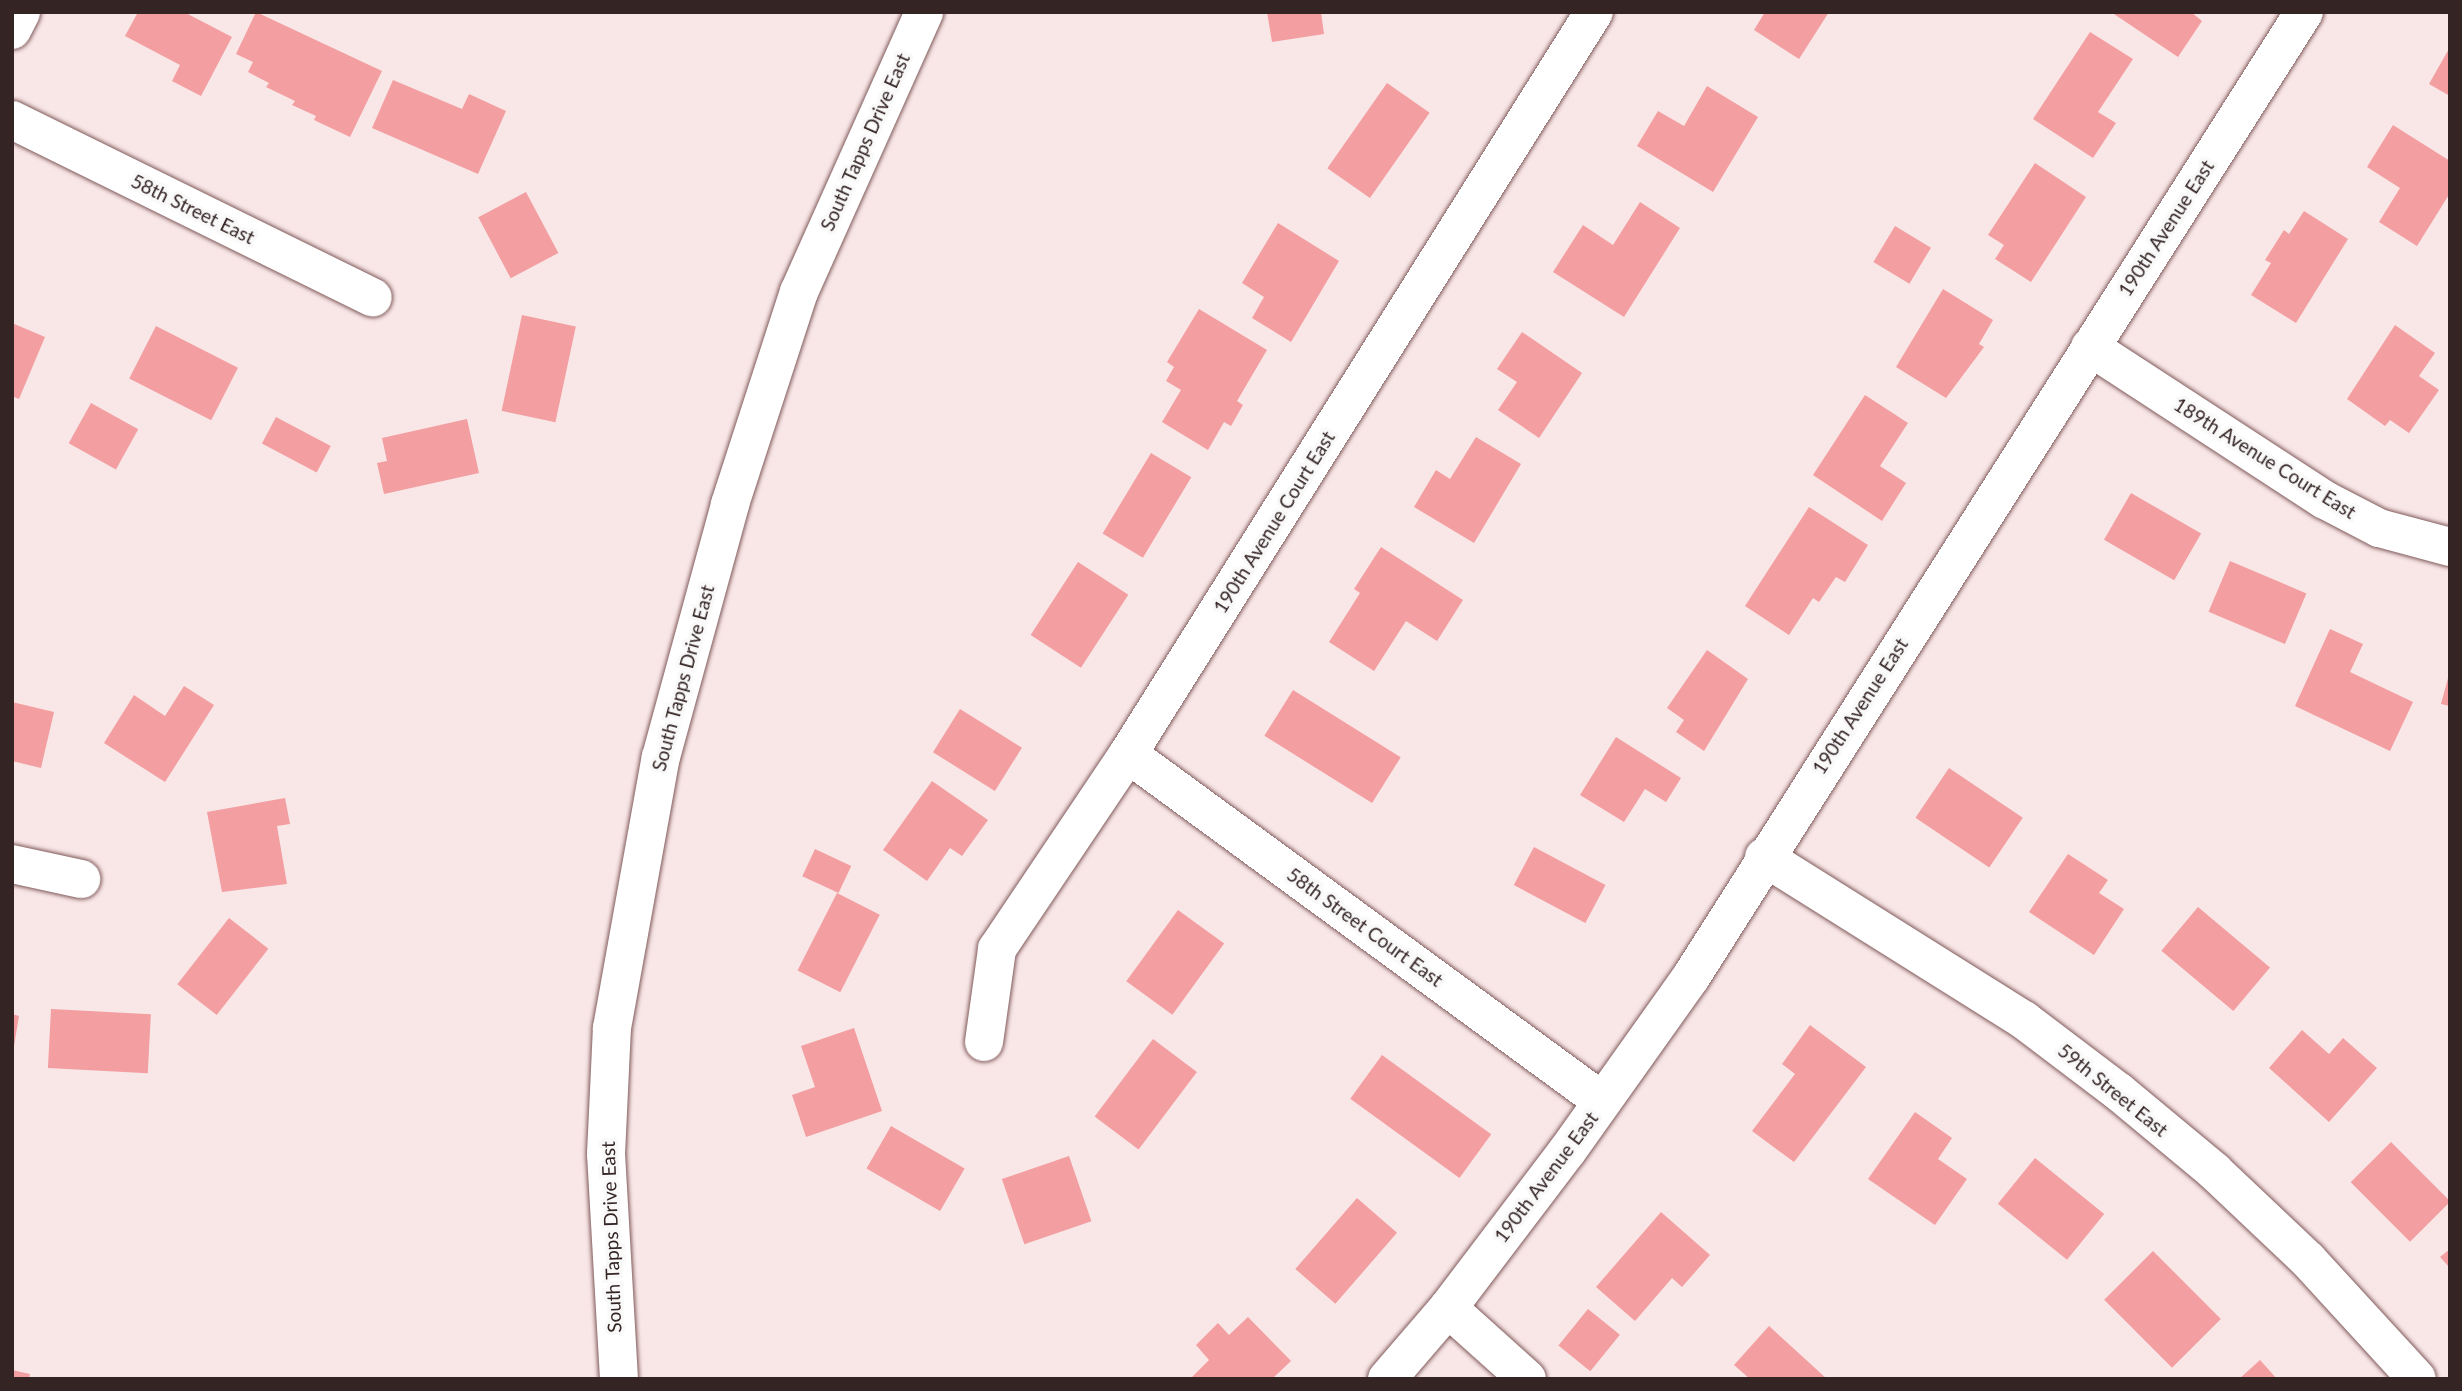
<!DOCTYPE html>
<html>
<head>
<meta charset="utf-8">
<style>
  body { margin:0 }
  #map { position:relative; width:2462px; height:1391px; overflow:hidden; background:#f9e7e7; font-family:Lato,sans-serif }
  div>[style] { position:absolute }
  .building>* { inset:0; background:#f39ea1; transform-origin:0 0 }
  .roads { filter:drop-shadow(0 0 2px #805a5b) drop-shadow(0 0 2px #805a5b) }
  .street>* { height:38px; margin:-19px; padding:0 19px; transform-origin:19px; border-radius:19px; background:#fff }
  .secondary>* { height:38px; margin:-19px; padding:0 19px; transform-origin:19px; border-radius:19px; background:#fff }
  span { translate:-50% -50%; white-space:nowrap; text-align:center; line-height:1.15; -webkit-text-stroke:7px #f9f9f9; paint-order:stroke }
  .street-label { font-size:19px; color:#342424 }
  .frame { position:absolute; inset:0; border:14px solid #342424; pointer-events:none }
</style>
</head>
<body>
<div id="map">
  <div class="building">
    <i style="clip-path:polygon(138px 12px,184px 12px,232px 37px,201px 96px,172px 81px,180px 65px,125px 36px)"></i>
    <i style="clip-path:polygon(256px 12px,382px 71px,350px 137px,314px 120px,316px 116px,292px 105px,295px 101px,266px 87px,269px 83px,248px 72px,253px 62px,236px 54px)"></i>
    <i style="clip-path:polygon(1267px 12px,1321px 12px,1324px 34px,1272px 42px)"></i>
    <i style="clip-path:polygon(1765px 12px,1829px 12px,1799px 59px,1754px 30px)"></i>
    <i style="clip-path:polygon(2111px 12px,2191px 12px,2202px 21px,2178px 57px)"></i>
    <i style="clip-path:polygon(2090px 32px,2133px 59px,2098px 112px,2116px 123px,2093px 158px,2033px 119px)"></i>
    <i style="clip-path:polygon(2450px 47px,2450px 96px,2429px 84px)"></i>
    <i style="clip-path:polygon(393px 80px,462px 109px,469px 94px,506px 111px,478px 174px,372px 128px)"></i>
    <i style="left:1387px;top:83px;width:52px;height:104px;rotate:35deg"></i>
    <i style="clip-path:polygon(1707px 86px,1758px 117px,1713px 192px,1637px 146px,1658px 111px,1684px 126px)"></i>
    <i style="clip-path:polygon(2393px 125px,2450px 161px,2450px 193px,2417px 246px,2379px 222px,2400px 188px,2367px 167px)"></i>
    <i style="clip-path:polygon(2035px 163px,2086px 197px,2031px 282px,1995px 259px,2004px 245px,1988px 235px)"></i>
    <i style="left:526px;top:192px;width:69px;height:54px;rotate:62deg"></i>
    <i style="clip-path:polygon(1640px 202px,1680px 228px,1624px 317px,1553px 272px,1583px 225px,1613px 245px)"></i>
    <i style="clip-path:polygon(2304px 211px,2348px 239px,2296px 323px,2251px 295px,2271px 263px,2265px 260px,2284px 230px,2289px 234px)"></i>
    <i style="clip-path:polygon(1278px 223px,1339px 261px,1291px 342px,1252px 318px,1264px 297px,1242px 283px)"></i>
    <i style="left:1895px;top:226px;width:42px;height:42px;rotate:31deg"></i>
    <i style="clip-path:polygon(1943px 289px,1993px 320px,1979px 344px,1984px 347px,1946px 398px,1896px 367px)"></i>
    <i style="clip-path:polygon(1199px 309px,1267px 350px,1237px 401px,1243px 405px,1231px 426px,1224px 422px,1208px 450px,1162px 422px,1181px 390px,1166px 381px,1174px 367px,1167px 362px)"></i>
    <i style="left:522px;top:315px;width:55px;height:98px;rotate:12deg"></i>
    <i style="clip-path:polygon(12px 323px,45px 337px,19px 399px,12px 396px)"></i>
    <i style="clip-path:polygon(2395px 325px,2435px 353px,2419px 376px,2439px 390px,2409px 433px,2390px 420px,2385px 426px,2347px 399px)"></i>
    <i style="left:156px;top:326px;width:92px;height:59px;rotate:27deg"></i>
    <i style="clip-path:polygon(1522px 332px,1582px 373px,1539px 438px,1498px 410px,1517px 382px,1497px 369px)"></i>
    <i style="clip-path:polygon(1865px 395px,1908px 423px,1880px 466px,1906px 483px,1882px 521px,1813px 475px)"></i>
    <i style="left:91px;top:403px;width:54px;height:46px;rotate:29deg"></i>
    <i style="left:276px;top:417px;width:62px;height:30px;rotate:28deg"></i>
    <i style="clip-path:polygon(467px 419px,479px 473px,384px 494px,377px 463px,387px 461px,382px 438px)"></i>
    <i style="clip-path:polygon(1476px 437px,1521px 464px,1474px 543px,1414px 507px,1436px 470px,1450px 479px)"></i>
    <i style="left:1151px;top:453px;width:47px;height:94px;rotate:31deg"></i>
    <i style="left:2131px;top:493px;width:81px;height:54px;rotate:30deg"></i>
    <i style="clip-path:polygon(1809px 507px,1868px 545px,1845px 582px,1836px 577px,1819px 602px,1813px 598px,1789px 635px,1745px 606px)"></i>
    <i style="clip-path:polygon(1381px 547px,1463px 600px,1437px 641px,1406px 621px,1374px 671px,1329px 642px,1360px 593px,1354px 589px)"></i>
    <i style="left:2230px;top:561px;width:83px;height:55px;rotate:23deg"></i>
    <i style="left:1078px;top:562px;width:60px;height:87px;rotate:33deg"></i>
    <i style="clip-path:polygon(2330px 629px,2363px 644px,2350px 672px,2413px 702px,2390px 751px,2295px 706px)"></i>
    <i style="clip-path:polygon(1707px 650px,1748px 679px,1704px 751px,1676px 732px,1684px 720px,1667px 708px)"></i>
    <i style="clip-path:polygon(2450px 671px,2450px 706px,2441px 704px)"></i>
    <i style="clip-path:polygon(184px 686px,214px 705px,165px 782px,104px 743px,134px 695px,165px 716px)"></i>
    <i style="left:1293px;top:690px;width:127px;height:54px;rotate:32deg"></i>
    <i style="clip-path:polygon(12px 702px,54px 712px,41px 768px,12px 761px)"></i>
    <i style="left:960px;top:709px;width:73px;height:51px;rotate:32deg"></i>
    <i style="clip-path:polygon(1616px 737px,1681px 778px,1666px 802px,1645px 789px,1624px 822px,1580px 795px)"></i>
    <i style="left:1949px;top:768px;width:89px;height:60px;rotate:34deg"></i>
    <i style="clip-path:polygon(932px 781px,988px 820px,962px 856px,950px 848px,927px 881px,883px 850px)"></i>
    <i style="clip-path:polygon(285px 798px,290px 824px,277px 826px,287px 884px,222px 892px,207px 812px)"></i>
    <i style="left:1534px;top:847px;width:81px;height:43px;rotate:28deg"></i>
    <i style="left:815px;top:849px;width:40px;height:30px;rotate:25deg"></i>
    <i style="clip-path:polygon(2068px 854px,2108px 880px,2099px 893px,2124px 909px,2094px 955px,2029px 912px)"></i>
    <i style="left:837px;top:893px;width:48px;height:87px;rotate:27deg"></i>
    <i style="left:2198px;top:907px;width:94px;height:57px;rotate:40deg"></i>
    <i style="left:1178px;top:910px;width:57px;height:88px;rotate:36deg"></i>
    <i style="left:229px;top:918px;width:50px;height:84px;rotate:38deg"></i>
    <i style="left:51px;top:1009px;width:100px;height:59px;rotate:3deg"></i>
    <i style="clip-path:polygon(12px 1014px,19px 1016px,14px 1046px,12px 1046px)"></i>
    <i style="clip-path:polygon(1810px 1025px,1866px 1067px,1794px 1162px,1752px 1131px,1795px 1074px,1782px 1064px)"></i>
    <i style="clip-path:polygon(854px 1028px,882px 1111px,806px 1137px,792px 1095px,815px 1087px,801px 1046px)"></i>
    <i style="clip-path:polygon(2302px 1030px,2329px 1054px,2343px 1038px,2377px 1068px,2329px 1122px,2269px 1068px)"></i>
    <i style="left:1153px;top:1039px;width:55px;height:97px;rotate:37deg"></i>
    <i style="left:1382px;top:1055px;width:135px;height:54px;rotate:36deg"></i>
    <i style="clip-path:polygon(1915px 1112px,1952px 1138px,1938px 1159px,1967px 1179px,1935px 1225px,1868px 1179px)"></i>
    <i style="left:891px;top:1126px;width:85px;height:49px;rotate:30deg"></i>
    <i style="left:2391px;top:1142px;width:84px;height:57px;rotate:45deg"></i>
    <i style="left:1069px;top:1156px;width:69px;height:71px;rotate:71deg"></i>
    <i style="left:2035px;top:1158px;width:89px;height:59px;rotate:39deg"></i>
    <i style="left:1357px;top:1198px;width:53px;height:94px;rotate:41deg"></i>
    <i style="clip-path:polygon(1661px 1212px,1710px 1255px,1682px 1287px,1672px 1278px,1635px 1321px,1596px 1287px)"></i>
    <i style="clip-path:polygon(2450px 1249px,2450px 1268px,2440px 1257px)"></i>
    <i style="left:2153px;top:1251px;width:96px;height:69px;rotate:45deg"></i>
    <i style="left:1588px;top:1309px;width:41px;height:47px;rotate:39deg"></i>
    <i style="clip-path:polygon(1248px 1317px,1291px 1361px,1272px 1379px,1190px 1379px,1209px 1360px,1196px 1345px,1218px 1323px,1229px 1335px)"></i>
    <i style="clip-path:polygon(1769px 1326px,1827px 1379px,1750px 1379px,1734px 1365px)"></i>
    <i style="clip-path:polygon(2260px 1360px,2277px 1379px,2239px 1379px)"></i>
    <i style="clip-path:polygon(12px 1370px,30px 1374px,29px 1379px,12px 1379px)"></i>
  </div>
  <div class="roads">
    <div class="street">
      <i style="left:12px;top:30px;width:20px;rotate:-63deg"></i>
      <i style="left:12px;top:120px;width:402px;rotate:26.2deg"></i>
      <i style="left:2090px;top:347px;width:280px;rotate:33.1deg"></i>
      <i style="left:2325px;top:500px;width:61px;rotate:27.4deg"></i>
      <i style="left:2379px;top:528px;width:73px;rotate:15deg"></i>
      <i style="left:1128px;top:754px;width:587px;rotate:36.21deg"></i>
      <i style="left:1764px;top:857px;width:307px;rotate:32.1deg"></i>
      <i style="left:2024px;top:1020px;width:119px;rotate:37.2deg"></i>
      <i style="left:2119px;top:1092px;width:124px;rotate:39.7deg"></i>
      <i style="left:2214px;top:1171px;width:129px;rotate:43.4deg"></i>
      <i style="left:2308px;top:1260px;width:161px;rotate:47.5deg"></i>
      <i style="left:12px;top:864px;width:71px;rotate:12.3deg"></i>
      <i style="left:984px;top:1042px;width:94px;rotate:-82deg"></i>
      <i style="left:997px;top:949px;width:235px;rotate:-56.1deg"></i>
      <i style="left:1128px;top:754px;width:876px;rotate:-57.87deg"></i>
      <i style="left:1448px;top:1308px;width:106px;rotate:41.9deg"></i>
      <i style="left:1387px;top:1379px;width:94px;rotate:-49.3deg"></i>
      <i style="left:1448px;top:1308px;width:198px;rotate:-52.8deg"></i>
      <i style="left:1568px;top:1150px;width:212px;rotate:-54.6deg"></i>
      <i style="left:1691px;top:977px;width:1143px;rotate:-57.57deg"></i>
    </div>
    <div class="secondary">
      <i style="left:619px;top:1379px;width:225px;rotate:-93.3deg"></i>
      <i style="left:606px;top:1154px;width:126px;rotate:-87.3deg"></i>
      <i style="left:612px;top:1028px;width:275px;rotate:-79.8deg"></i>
      <i style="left:661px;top:757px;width:262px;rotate:-74.7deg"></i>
      <i style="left:730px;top:504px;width:223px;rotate:-72deg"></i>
      <i style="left:799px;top:292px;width:307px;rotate:-65.9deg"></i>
    </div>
  </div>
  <div class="street-label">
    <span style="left:865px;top:142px;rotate:-66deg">South Tapps Drive East</span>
    <span style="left:193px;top:209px;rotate:26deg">58th Street East</span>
    <span style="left:2166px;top:228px;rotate:-57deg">190th Avenue East</span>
    <span style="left:2265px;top:458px;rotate:32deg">189th Avenue Court East</span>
    <span style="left:1274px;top:522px;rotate:-58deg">190th Avenue Court East</span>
    <span style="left:683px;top:678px;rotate:-75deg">South Tapps Drive East</span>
    <span style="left:1860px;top:706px;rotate:-57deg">190th Avenue East</span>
    <span style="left:1365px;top:927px;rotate:36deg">58th Street Court East</span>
    <span style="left:2113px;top:1090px;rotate:39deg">59th Street East</span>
    <span style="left:1546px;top:1177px;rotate:-53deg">190th Avenue East</span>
    <span style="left:611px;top:1237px;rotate:-92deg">South Tapps Drive East</span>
  </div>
  <div class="frame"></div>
</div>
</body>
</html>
